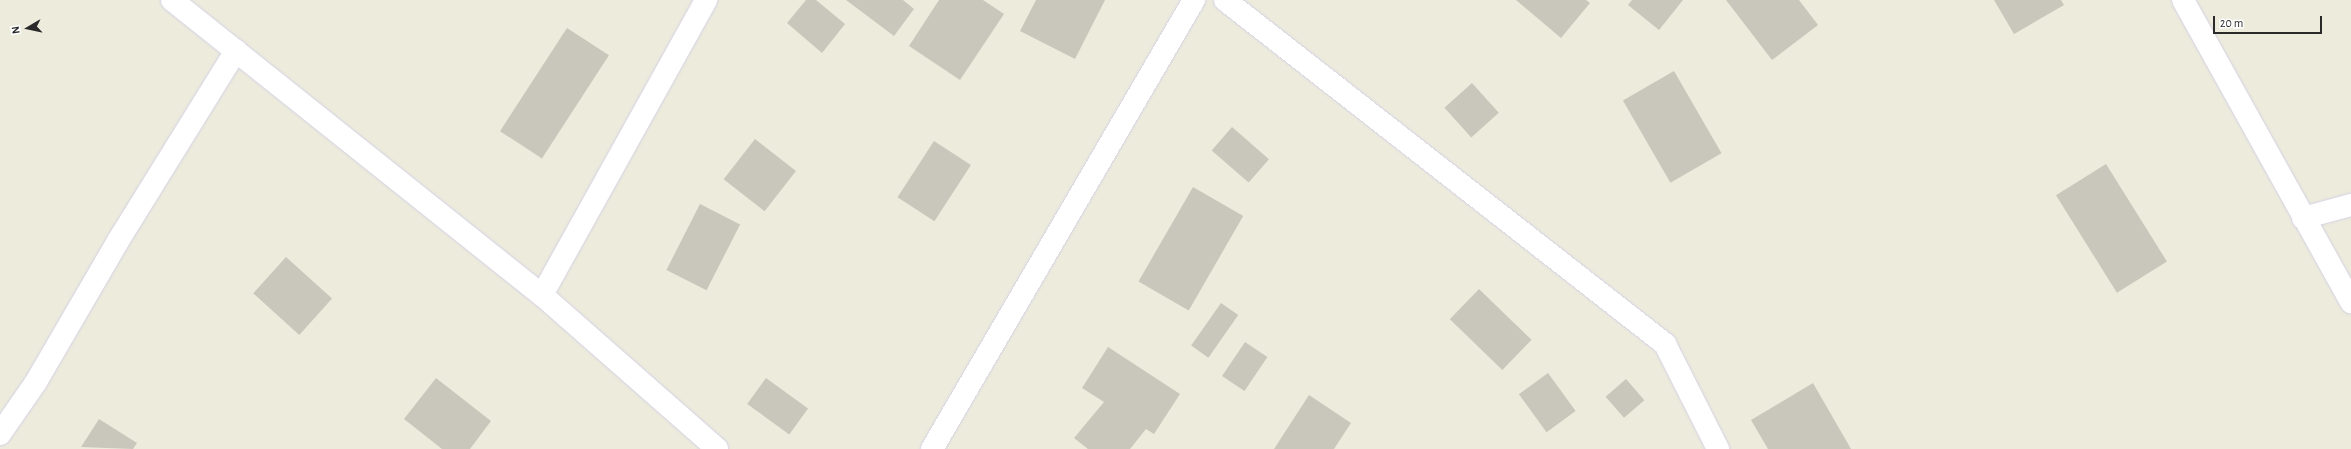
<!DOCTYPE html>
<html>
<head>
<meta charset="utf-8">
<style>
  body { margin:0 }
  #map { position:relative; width:2351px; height:449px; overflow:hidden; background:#edebdc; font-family:"Alegreya Sans",sans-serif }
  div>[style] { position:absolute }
  .building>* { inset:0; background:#c9c7bb; transform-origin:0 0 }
  .roads { filter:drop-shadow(0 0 1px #d3d1e4) drop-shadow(0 0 1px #d3d1e4) }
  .minor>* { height:22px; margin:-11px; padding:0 11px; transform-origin:11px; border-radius:11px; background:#fff }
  span { translate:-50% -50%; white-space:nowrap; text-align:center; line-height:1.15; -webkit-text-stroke:4px #fff; paint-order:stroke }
  .north { position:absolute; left:8px; top:8px; width:40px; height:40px; -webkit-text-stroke:3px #fff; paint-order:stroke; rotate:261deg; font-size:11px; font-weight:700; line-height:16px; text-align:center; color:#2a2a2a }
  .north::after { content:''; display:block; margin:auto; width:14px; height:18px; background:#2a2a2a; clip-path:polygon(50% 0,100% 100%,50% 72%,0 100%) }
  .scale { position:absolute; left:2213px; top:16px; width:109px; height:18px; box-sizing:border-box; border:2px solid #2a2a2a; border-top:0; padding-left:5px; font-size:12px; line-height:14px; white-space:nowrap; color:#2a2a2a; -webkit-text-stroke:3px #fff; paint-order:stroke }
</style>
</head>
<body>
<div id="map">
  <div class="building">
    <i style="clip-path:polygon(806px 0,816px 0,845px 24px,822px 53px,787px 23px)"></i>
    <i style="clip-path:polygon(846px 0,903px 0,914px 9px,894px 36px)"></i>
    <i style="clip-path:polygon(939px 0,983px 0,1004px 14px,960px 80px,909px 46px)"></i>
    <i style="clip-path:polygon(1036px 0,1105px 0,1075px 59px,1020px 31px)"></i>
    <i style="clip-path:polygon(1516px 0,1586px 0,1590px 3px,1561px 38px)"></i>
    <i style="clip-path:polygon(1632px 0,1683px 0,1659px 30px,1628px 5px)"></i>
    <i style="clip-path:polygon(1726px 0,1799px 0,1818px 25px,1772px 60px)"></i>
    <i style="clip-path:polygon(1994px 0,2061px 0,2064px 5px,2014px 34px)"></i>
    <i style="left:567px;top:28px;width:50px;height:123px;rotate:33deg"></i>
    <i style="left:1674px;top:71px;width:95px;height:59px;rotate:60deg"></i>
    <i style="left:1472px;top:83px;width:40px;height:37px;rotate:48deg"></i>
    <i style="left:1232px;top:127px;width:49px;height:31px;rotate:41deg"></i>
    <i style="left:755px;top:139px;width:52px;height:51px;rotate:38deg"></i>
    <i style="left:934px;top:141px;width:44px;height:67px;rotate:33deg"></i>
    <i style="left:2106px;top:164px;width:115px;height:59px;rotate:58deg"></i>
    <i style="left:1193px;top:187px;width:58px;height:109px;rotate:30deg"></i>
    <i style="left:700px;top:204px;width:45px;height:74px;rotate:27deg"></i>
    <i style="left:286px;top:257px;width:62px;height:49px;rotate:42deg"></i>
    <i style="left:1479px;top:289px;width:73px;height:42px;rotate:44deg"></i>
    <i style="left:1221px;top:303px;width:21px;height:52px;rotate:35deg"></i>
    <i style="left:1245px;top:342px;width:27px;height:41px;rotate:34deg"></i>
    <i style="clip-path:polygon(1108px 347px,1180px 394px,1154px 434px,1146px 429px,1130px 449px,1088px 449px,1074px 438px,1104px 402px,1082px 388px)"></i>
    <i style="left:1548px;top:373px;width:47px;height:36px;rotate:54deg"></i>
    <i style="clip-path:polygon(436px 378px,491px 421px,470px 449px,442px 449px,404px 419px)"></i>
    <i style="left:766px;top:378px;width:52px;height:32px;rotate:36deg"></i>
    <i style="left:1626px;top:379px;width:28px;height:27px;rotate:49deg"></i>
    <i style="clip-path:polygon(1813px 383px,1851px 449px,1768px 449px,1751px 420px)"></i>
    <i style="clip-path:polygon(1309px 395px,1351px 423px,1334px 449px,1274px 449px)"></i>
    <i style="clip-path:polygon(99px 419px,137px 443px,133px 449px,81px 447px)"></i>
  </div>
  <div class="roads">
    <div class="minor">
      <i style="left:172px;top:0;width:473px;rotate:38.6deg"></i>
      <i style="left:542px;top:295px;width:233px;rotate:41.3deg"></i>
      <i style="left:1225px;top:0;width:559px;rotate:38.02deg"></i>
      <i style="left:1665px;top:344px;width:118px;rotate:63.2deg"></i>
      <i style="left:2183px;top:0;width:346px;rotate:60.9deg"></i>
      <i style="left:2303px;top:218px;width:50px;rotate:-15.2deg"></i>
      <i style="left:542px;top:295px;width:338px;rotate:-60.9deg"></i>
      <i style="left:0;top:434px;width:63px;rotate:-55.3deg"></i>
      <i style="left:36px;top:382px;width:163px;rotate:-59.8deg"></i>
      <i style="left:118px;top:241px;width:224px;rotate:-58.2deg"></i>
      <i style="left:932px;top:449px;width:520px;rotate:-59.74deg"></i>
    </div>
  </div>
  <div class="north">N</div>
  <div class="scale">20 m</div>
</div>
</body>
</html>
